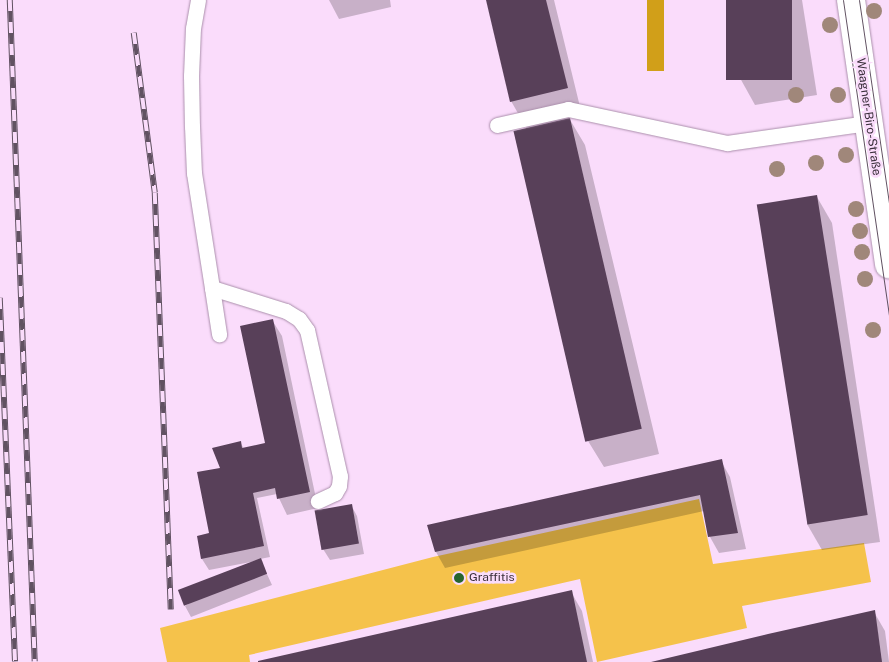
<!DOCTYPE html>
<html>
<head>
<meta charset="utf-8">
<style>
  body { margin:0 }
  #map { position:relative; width:889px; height:662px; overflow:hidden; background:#fadcfb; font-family:"Public Sans",sans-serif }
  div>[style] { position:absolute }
  .green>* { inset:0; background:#f5c24b }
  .forest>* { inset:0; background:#d19f19; transform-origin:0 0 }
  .shadow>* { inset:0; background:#0003 }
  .building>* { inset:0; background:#584059; transform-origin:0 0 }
  .roads { filter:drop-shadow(0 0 1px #ab8fac) drop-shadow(0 0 1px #ab8fac) }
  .lane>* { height:15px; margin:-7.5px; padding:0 7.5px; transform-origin:7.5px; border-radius:7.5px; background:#fff }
  .secondary>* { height:28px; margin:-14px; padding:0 14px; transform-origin:14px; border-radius:14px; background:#fff }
  .tram>* { height:1px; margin:-0.5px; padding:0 0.5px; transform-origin:0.5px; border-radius:0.5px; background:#615262 }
  .rail>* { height:5.5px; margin-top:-2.75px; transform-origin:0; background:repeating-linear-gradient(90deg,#fadcfb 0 11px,#615262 0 22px); box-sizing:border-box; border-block:1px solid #615262 }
  .trees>* { width:16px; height:16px; margin:-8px; border-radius:50%; background:#a0877a }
  .dots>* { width:14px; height:14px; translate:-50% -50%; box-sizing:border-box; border:2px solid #fadcfb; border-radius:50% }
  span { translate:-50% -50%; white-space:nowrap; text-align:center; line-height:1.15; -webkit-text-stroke:5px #fadcfb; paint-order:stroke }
  .street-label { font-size:12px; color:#3a2f3b }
  .poi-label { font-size:12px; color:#3a2f3b }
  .left { translate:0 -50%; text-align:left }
</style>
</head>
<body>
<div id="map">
  <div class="green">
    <i style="clip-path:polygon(699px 499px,713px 564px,864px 543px,871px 582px,742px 606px,747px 628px,597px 662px,580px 579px,249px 655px,250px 662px,167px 662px,160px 628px,433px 557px)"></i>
  </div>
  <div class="forest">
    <i style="left:647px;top:0;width:17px;height:71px"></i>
  </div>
  <div class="shadow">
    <i style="clip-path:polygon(329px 0,390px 0,391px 7px,339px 19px)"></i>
    <i style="clip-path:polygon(487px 0,554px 0,582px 115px,569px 118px,585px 145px,659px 454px,604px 467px,588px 441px,514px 132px,527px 129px,511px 101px)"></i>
    <i style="clip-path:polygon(728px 0,802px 0,817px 95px,755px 105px,740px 78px)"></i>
    <i style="clip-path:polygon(817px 197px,832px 223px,880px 542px,822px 550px,807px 524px)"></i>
    <i style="clip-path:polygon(272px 320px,282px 336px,318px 508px,287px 515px,277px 494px,257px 498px,270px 557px,260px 559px,272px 585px,191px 617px,185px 606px,256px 561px,209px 570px,202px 559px,198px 537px,211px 534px,221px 469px,240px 442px,244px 449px,267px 449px)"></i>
    <i style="clip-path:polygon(721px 461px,730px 477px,746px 549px,719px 553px,710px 537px,704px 511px,445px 568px,436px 552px,428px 526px)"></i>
    <i style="clip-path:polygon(351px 505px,357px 516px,364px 554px,330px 560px,323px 549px)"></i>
    <i style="clip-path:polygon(571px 592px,582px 611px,593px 662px,260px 662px)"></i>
    <i style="clip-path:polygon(874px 612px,885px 631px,889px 662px,654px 662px)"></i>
  </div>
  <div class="building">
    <i style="clip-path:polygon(486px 0,546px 0,568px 88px,510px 102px)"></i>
    <i style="left:726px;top:0;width:66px;height:80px"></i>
    <i style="left:570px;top:118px;width:319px;height:58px;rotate:77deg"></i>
    <i style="left:817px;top:195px;width:324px;height:61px;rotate:81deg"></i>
    <i style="clip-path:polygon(273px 319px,310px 492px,277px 499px,275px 488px,253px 493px,264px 546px,201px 559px,197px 536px,209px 533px,197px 472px,220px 468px,212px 448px,241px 441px,242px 448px,265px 443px,240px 326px)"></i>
    <i style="clip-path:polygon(722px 459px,738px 533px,708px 537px,700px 495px,435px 552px,427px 525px)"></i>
    <i style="left:352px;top:504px;width:40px;height:38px;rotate:80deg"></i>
    <i style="left:261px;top:558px;width:17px;height:89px;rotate:69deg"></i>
    <i style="clip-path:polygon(572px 590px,587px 662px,258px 662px,258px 661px)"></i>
    <i style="clip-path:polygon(875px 610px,882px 662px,651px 662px,768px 634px)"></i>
  </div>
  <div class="roads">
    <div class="lane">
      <i style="left:198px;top:0;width:28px;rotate:100deg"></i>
      <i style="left:193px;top:28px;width:48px;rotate:92.4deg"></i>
      <i style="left:191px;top:76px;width:50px;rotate:88.9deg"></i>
      <i style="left:192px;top:126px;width:47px;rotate:87.6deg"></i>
      <i style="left:194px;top:173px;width:116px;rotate:81.1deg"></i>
      <i style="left:212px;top:288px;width:77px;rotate:17.3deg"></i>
      <i style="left:286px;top:311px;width:15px;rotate:32deg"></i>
      <i style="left:299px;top:319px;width:14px;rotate:54deg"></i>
      <i style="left:307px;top:330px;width:150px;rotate:77.3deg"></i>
      <i style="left:340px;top:476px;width:10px;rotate:96deg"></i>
      <i style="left:339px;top:486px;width:8px;rotate:120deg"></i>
      <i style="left:335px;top:493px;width:19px;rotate:155deg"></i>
      <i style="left:497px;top:125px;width:73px;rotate:-12.7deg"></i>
      <i style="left:568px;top:109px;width:163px;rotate:12.1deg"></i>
      <i style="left:727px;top:143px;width:142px;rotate:-8.1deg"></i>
      <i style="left:212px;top:288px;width:47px;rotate:81.3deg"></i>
    </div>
    <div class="secondary">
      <i style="left:851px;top:0;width:267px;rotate:81.8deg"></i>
    </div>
  </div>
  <div class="tram">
    <i style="left:843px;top:0;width:320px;rotate:81.7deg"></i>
    <i style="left:859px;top:0;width:206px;rotate:81.6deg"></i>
  </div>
  <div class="rail">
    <i style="left:10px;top:0;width:662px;rotate:87.84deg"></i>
    <i style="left:134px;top:33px;width:161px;rotate:82.5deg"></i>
    <i style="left:155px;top:193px;width:417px;rotate:87.8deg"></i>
    <i style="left:0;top:298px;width:364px;rotate:87.6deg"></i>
  </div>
  <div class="trees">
    <i style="left:874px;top:11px"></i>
    <i style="left:830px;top:25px"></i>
    <i style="left:796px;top:95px"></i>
    <i style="left:838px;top:95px"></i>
    <i style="left:846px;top:155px"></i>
    <i style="left:816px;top:163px"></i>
    <i style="left:777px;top:169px"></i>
    <i style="left:856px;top:209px"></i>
    <i style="left:860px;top:231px"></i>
    <i style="left:862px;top:252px"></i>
    <i style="left:865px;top:279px"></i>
    <i style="left:873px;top:330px"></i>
  </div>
  <div class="dots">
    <i style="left:459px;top:578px;background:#28652d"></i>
  </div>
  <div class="street-label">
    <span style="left:868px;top:117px;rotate:82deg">Waagner-Biro-Straße</span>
  </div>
  <div class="poi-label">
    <span class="left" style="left:469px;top:578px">Graffitis</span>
  </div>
</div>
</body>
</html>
